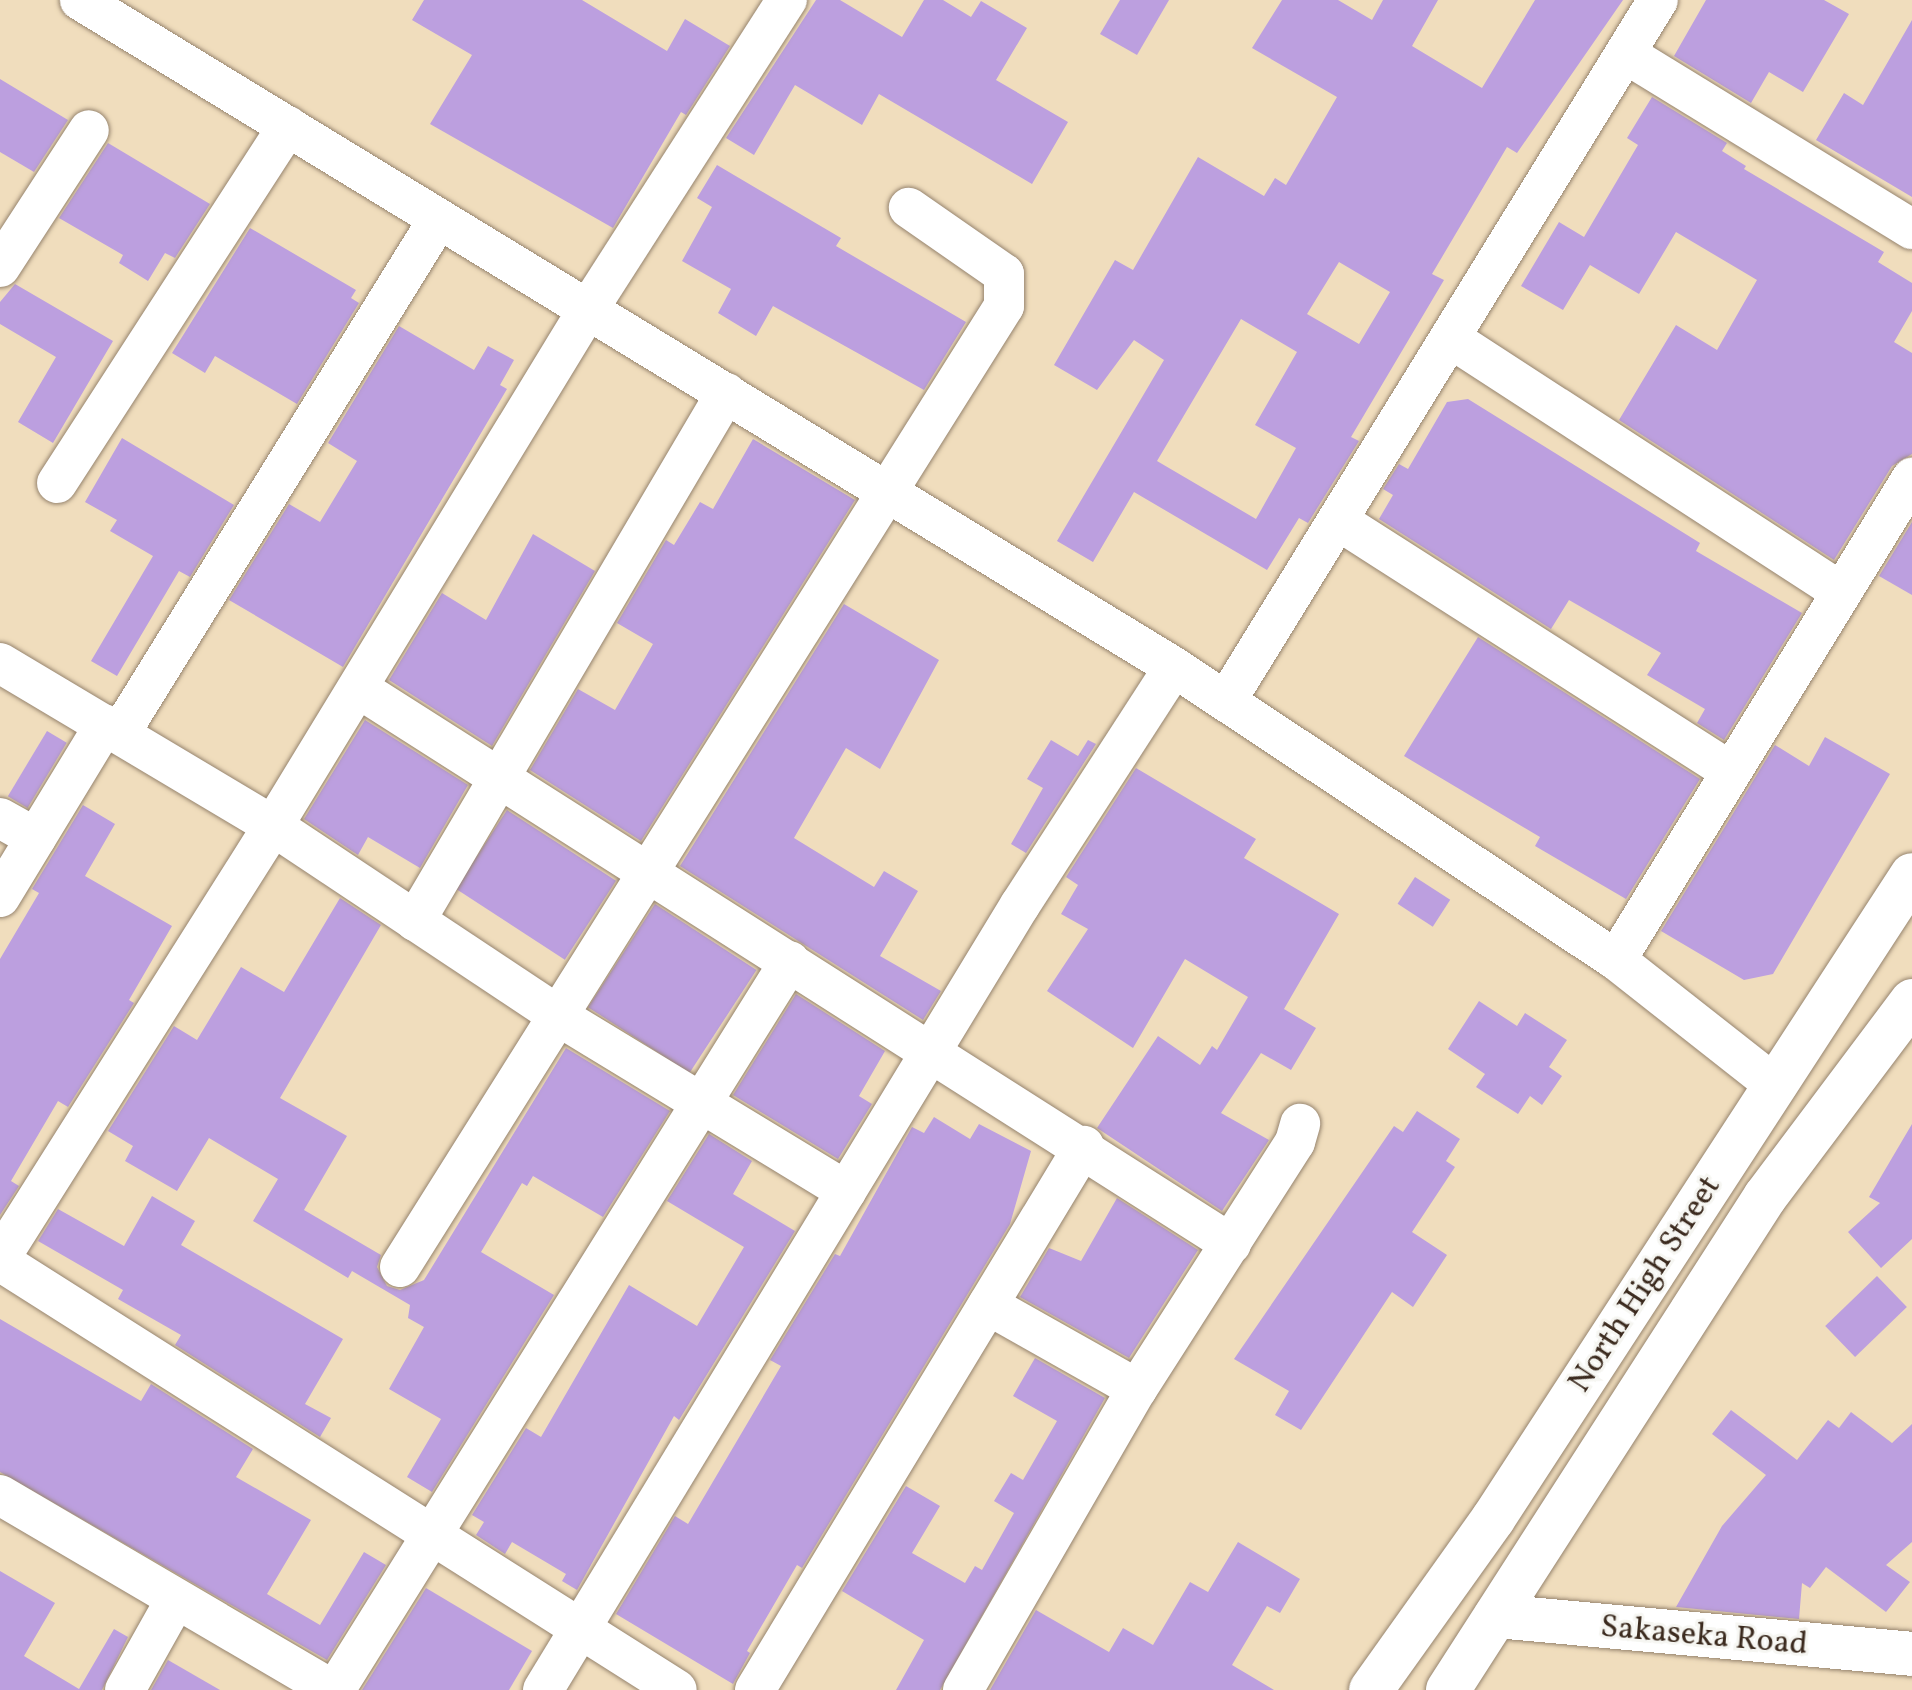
<!DOCTYPE html>
<html>
<head>
<meta charset="utf-8">
<style>
  body { margin:0 }
  #map { position:relative; width:1912px; height:1690px; overflow:hidden; background:#f0ddbd; font-family:Vollkorn,serif }
  div>[style] { position:absolute }
  .building>* { inset:0; background:#bc9fdf; transform-origin:0 0 }
  .roads { filter:drop-shadow(0 0 2px #96846e) drop-shadow(0 0 2px #96846e) }
  .minor>* { height:40px; margin:-20px; padding:0 20px; transform-origin:20px; border-radius:20px; background:#fff }
  .tertiary>* { height:44px; margin:-22px; padding:0 22px; transform-origin:22px; border-radius:22px; background:#fff }
  .trunk>* { height:44px; margin:-22px; padding:0 22px; transform-origin:22px; border-radius:22px; background:#fff }
  span { translate:-50% -50%; white-space:nowrap; text-align:center; line-height:1.15; -webkit-text-stroke:6px #f6f6f2; paint-order:stroke }
  .street-label { font-size:32px; color:#3b2a1e }
</style>
</head>
<body>
<div id="map">
  <div class="building">
    <i style="clip-path:polygon(424px 0,582px 0,667px 51px,685px 19px,730px 46px,686px 115px,681px 112px,613px 228px,430px 124px,472px 55px,412px 20px)"></i>
    <i style="clip-path:polygon(816px 0,840px 0,902px 37px,924px 0,943px 0,971px 17px,981px 1px,1027px 28px,996px 80px,1068px 122px,1032px 184px,879px 94px,862px 125px,795px 85px,754px 155px,726px 138px)"></i>
    <i style="clip-path:polygon(1120px 0,1169px 0,1137px 55px,1100px 34px)"></i>
    <i style="clip-path:polygon(evenodd,1282px 0,1338px 0,1372px 20px,1383px 0,1438px 0,1412px 46px,1482px 88px,1535px 0,1623px 0,1517px 153px,1507px 147px,1432px 274px,1444px 280px,1351px 437px,1359px 441px,1308px 523px,1299px 518px,1267px 570px,1134px 492px,1093px 562px,1057px 541px,1164px 360px,1134px 340px,1097px 390px,1054px 365px,1115px 260px,1133px 270px,1198px 157px,1264px 196px,1275px 178px,1286px 185px,1337px 97px,1252px 48px,1282px 0,1339px 262px,1390px 292px,1359px 344px,1307px 314px,1339px 262px,1282px 0,1241px 319px,1297px 352px,1255px 425px,1296px 448px,1256px 519px,1157px 461px,1241px 319px)"></i>
    <i style="clip-path:polygon(1706px 0,1824px 0,1849px 14px,1803px 92px,1769px 72px,1751px 103px,1674px 56px)"></i>
    <i style="clip-path:polygon(1912px 20px,1912px 197px,1816px 140px,1844px 93px,1863px 105px)"></i>
    <i style="clip-path:polygon(0 79px,68px 120px,34px 172px,0 152px)"></i>
    <i style="clip-path:polygon(1652px 97px,1727px 143px,1722px 151px,1746px 166px,1744px 169px,1884px 252px,1878px 262px,1912px 283px,1912px 311px,1894px 342px,1912px 353px,1912px 454px,1892px 466px,1834px 560px,1619px 420px,1676px 325px,1717px 350px,1757px 280px,1676px 232px,1639px 294px,1590px 265px,1563px 310px,1521px 286px,1559px 222px,1584px 237px,1638px 145px,1627px 138px)"></i>
    <i style="clip-path:polygon(108px 143px,210px 204px,175px 258px,165px 253px,148px 281px,119px 263px,123px 255px,59px 218px)"></i>
    <i style="clip-path:polygon(717px 165px,841px 238px,836px 246px,966px 322px,924px 390px,773px 306px,756px 336px,718px 313px,731px 289px,682px 261px,712px 207px,697px 198px)"></i>
    <i style="clip-path:polygon(250px 228px,356px 290px,351px 298px,359px 303px,297px 404px,215px 356px,205px 373px,172px 353px)"></i>
    <i style="clip-path:polygon(15px 284px,113px 341px,53px 443px,18px 422px,56px 357px,0 324px,0 302px)"></i>
    <i style="clip-path:polygon(399px 326px,474px 370px,488px 346px,514px 360px,500px 385px,507px 389px,343px 667px,229px 600px,289px 504px,320px 522px,357px 461px,328px 443px)"></i>
    <i style="clip-path:polygon(1468px 399px,1700px 543px,1696px 551px,1802px 613px,1724px 740px,1697px 723px,1705px 709px,1647px 675px,1661px 653px,1569px 600px,1551px 629px,1379px 519px,1393px 495px,1383px 489px,1399px 464px,1408px 469px,1447px 402px)"></i>
    <i style="clip-path:polygon(122px 438px,234px 505px,190px 577px,179px 571px,117px 676px,91px 661px,153px 556px,110px 531px,117px 520px,85px 502px)"></i>
    <i style="clip-path:polygon(753px 439px,855px 500px,641px 841px,530px 770px,578px 689px,615px 710px,653px 644px,617px 623px,666px 540px,674px 545px,700px 502px,713px 509px)"></i>
    <i style="clip-path:polygon(1912px 522px,1912px 595px,1879px 576px)"></i>
    <i style="clip-path:polygon(533px 534px,595px 571px,492px 746px,389px 680px,442px 593px,486px 620px)"></i>
    <i style="clip-path:polygon(844px 604px,939px 660px,880px 769px,846px 748px,794px 838px,874px 887px,884px 871px,918px 891px,880px 956px,941px 991px,923px 1020px,680px 866px)"></i>
    <i style="clip-path:polygon(1478px 637px,1700px 779px,1626px 899px,1535px 846px,1540px 837px,1404px 756px)"></i>
    <i style="clip-path:polygon(365px 720px,468px 785px,420px 868px,368px 837px,358px 855px,304px 819px)"></i>
    <i style="left:47px;top:731px;width:23px;height:76px;rotate:31deg"></i>
    <i style="clip-path:polygon(1825px 737px,1890px 774px,1773px 974px,1744px 980px,1661px 931px,1775px 745px,1809px 766px)"></i>
    <i style="clip-path:polygon(1051px 740px,1078px 756px,1088px 740px,1096px 744px,1026px 853px,1011px 844px,1043px 788px,1027px 779px)"></i>
    <i style="clip-path:polygon(1136px 768px,1256px 839px,1244px 858px,1339px 914px,1284px 1009px,1316px 1028px,1291px 1070px,1261px 1053px,1221px 1113px,1269px 1140px,1222px 1211px,1097px 1128px,1158px 1036px,1200px 1065px,1212px 1046px,1217px 1050px,1248px 997px,1185px 959px,1133px 1048px,1047px 991px,1088px 929px,1061px 914px,1078px 885px,1066px 877px)"></i>
    <i style="clip-path:polygon(83px 805px,115px 824px,85px 876px,172px 926px,129px 1000px,134px 1003px,68px 1107px,58px 1101px,11px 1181px,19px 1186px,0 1215px,0 959px,39px 893px,32px 889px)"></i>
    <i style="left:507px;top:810px;width:130px;height:94px;rotate:33deg"></i>
    <i style="left:1415px;top:877px;width:42px;height:32px;rotate:33deg"></i>
    <i style="clip-path:polygon(340px 898px,381px 925px,280px 1098px,347px 1136px,304px 1210px,381px 1255px,377px 1267px,387px 1286px,400px 1290px,424px 1280px,566px 1048px,670px 1111px,603px 1217px,533px 1176px,527px 1186px,522px 1183px,481px 1252px,554px 1295px,432px 1492px,407px 1477px,441px 1419px,389px 1389px,424px 1327px,408px 1318px,410px 1305px,352px 1271px,348px 1278px,253px 1221px,278px 1179px,209px 1138px,177px 1191px,125px 1161px,133px 1146px,108px 1131px,174px 1026px,197px 1040px,241px 967px,284px 992px)"></i>
    <i style="left:655px;top:904px;width:121px;height:123px;rotate:33deg"></i>
    <i style="clip-path:polygon(796px 994px,885px 1051px,859px 1096px,872px 1104px,838px 1159px,733px 1095px)"></i>
    <i style="clip-path:polygon(1479px 1001px,1517px 1026px,1525px 1013px,1567px 1040px,1549px 1067px,1562px 1076px,1542px 1105px,1530px 1096px,1518px 1114px,1476px 1087px,1485px 1074px,1448px 1049px)"></i>
    <i style="clip-path:polygon(1417px 1111px,1460px 1139px,1446px 1161px,1455px 1167px,1412px 1232px,1447px 1255px,1413px 1307px,1392px 1292px,1301px 1430px,1275px 1415px,1289px 1391px,1234px 1359px,1394px 1126px,1403px 1132px)"></i>
    <i style="clip-path:polygon(934px 1117px,970px 1139px,979px 1124px,1031px 1151px,1010px 1224px,802px 1568px,797px 1565px,747px 1651px,750px 1653px,733px 1684px,616px 1614px,675px 1516px,688px 1524px,781px 1366px,770px 1360px,835px 1254px,840px 1256px,912px 1127px,924px 1133px)"></i>
    <i style="clip-path:polygon(1912px 1124px,1912px 1239px,1881px 1268px,1848px 1232px,1880px 1203px,1869px 1197px)"></i>
    <i style="clip-path:polygon(709px 1134px,752px 1161px,733px 1194px,795px 1231px,679px 1420px,674px 1416px,577px 1590px,562px 1581px,566px 1574px,512px 1542px,505px 1554px,476px 1535px,484px 1522px,472px 1515px,526px 1428px,541px 1437px,629px 1285px,697px 1326px,744px 1247px,667px 1201px)"></i>
    <i style="clip-path:polygon(152px 1196px,195px 1221px,181px 1245px,343px 1339px,305px 1404px,331px 1418px,320px 1437px,175px 1345px,181px 1335px,118px 1299px,123px 1290px,38px 1241px,58px 1209px,124px 1246px)"></i>
    <i style="clip-path:polygon(1117px 1198px,1198px 1250px,1129px 1358px,1020px 1297px,1049px 1248px,1081px 1261px)"></i>
    <i style="left:1877px;top:1276px;width:43px;height:72px;rotate:46deg"></i>
    <i style="clip-path:polygon(0 1319px,141px 1401px,151px 1384px,253px 1449px,236px 1477px,311px 1520px,267px 1594px,320px 1625px,364px 1552px,386px 1565px,327px 1660px,0 1472px)"></i>
    <i style="clip-path:polygon(1035px 1358px,1105px 1398px,940px 1690px,896px 1690px,924px 1640px,842px 1591px,906px 1486px,940px 1506px,912px 1553px,965px 1583px,975px 1566px,982px 1570px,1014px 1513px,994px 1501px,1011px 1473px,1023px 1480px,1057px 1421px,1013px 1396px)"></i>
    <i style="clip-path:polygon(1731px 1410px,1797px 1460px,1828px 1420px,1839px 1428px,1851px 1412px,1892px 1443px,1912px 1424px,1912px 1542px,1886px 1565px,1910px 1582px,1886px 1612px,1826px 1567px,1810px 1588px,1802px 1583px,1799px 1619px,1676px 1607px,1722px 1526px,1766px 1475px,1712px 1434px)"></i>
    <i style="clip-path:polygon(1238px 1542px,1300px 1579px,1280px 1613px,1267px 1606px,1232px 1665px,1274px 1690px,990px 1690px,1036px 1610px,1109px 1652px,1123px 1628px,1153px 1645px,1190px 1582px,1208px 1592px)"></i>
    <i style="clip-path:polygon(0 1571px,55px 1603px,24px 1656px,79px 1689px,114px 1629px,128px 1637px,102px 1690px,0 1690px)"></i>
    <i style="clip-path:polygon(426px 1588px,532px 1651px,509px 1690px,362px 1690px)"></i>
    <i style="clip-path:polygon(168px 1660px,220px 1690px,151px 1690px)"></i>
  </div>
  <div class="roads">
    <div class="minor">
      <i style="left:80px;top:0;width:1281px;rotate:31.37deg"></i>
      <i style="left:1174px;top:667px;width:530px;rotate:33.54deg"></i>
      <i style="left:1616px;top:960px;width:204px;rotate:38.2deg"></i>
      <i style="left:1626px;top:54px;width:335px;rotate:31.5deg"></i>
      <i style="left:0;top:267px;width:163px;rotate:-57deg"></i>
      <i style="left:1450px;top:338px;width:466px;rotate:33deg"></i>
      <i style="left:57px;top:483px;width:425px;rotate:-57.1deg"></i>
      <i style="left:1339px;top:521px;width:464px;rotate:32.6deg"></i>
      <i style="left:0;top:663px;width:318px;rotate:30.8deg"></i>
      <i style="left:273px;top:826px;width:345px;rotate:33.6deg"></i>
      <i style="left:560px;top:1017px;width:335px;rotate:31.3deg"></i>
      <i style="left:358px;top:688px;width:1035px;rotate:32.49deg"></i>
      <i style="left:1226px;top:701px;width:823px;rotate:-58.36deg"></i>
      <i style="left:120px;top:733px;width:604px;rotate:-58.21deg"></i>
      <i style="left:0;top:818px;width:41px;rotate:29.1deg"></i>
      <i style="left:0;top:897px;width:202px;rotate:-58.7deg"></i>
      <i style="left:415px;top:921px;width:613px;rotate:-59.5deg"></i>
      <i style="left:1616px;top:960px;width:566px;rotate:-58.45deg"></i>
      <i style="left:0;top:1258px;width:511px;rotate:-57.71deg"></i>
      <i style="left:273px;top:826px;width:603px;rotate:-58.63deg"></i>
      <i style="left:587px;top:311px;width:370px;rotate:-57.3deg"></i>
      <i style="left:0;top:1261px;width:801px;rotate:32.36deg"></i>
      <i style="left:400px;top:1267px;width:1135px;rotate:-57.85deg"></i>
      <i style="left:1004px;top:306px;width:32px;rotate:-90deg"></i>
      <i style="left:1004px;top:274px;width:116px;rotate:-145.2deg"></i>
      <i style="left:988px;top:1305px;width:171px;rotate:29.4deg"></i>
      <i style="left:0;top:1495px;width:385px;rotate:30.4deg"></i>
      <i style="left:125px;top:1690px;width:104px;rotate:-60.7deg"></i>
      <i style="left:335px;top:1690px;width:859px;rotate:-58.03deg"></i>
      <i style="left:543px;top:1690px;width:919px;rotate:-58.72deg"></i>
      <i style="left:1020px;top:905px;width:283px;rotate:-57.1deg"></i>
      <i style="left:755px;top:1690px;width:636px;rotate:-58.84deg"></i>
      <i style="left:963px;top:1690px;width:348px;rotate:-60deg"></i>
      <i style="left:1137px;top:1389px;width:293px;rotate:-57.4deg"></i>
      <i style="left:1295px;top:1142px;width:19px;rotate:-74deg"></i>
    </div>
    <div class="tertiary">
      <i style="left:1496px;top:1616px;width:418px;rotate:5.2deg"></i>
    </div>
    <div class="trunk">
      <i style="left:1371px;top:1690px;width:210px;rotate:-54.5deg"></i>
      <i style="left:1493px;top:1519px;width:768px;rotate:-56.95deg"></i>
      <i style="left:1448px;top:1690px;width:586px;rotate:-57.26deg"></i>
      <i style="left:1765px;top:1197px;width:245px;rotate:-53.1deg"></i>
    </div>
  </div>
  <div class="street-label">
    <span style="left:1646px;top:1285px;rotate:-57deg">North High Street</span>
    <span style="left:1704px;top:1637px;rotate:5deg">Sakaseka Road</span>
  </div>
</div>
</body>
</html>
